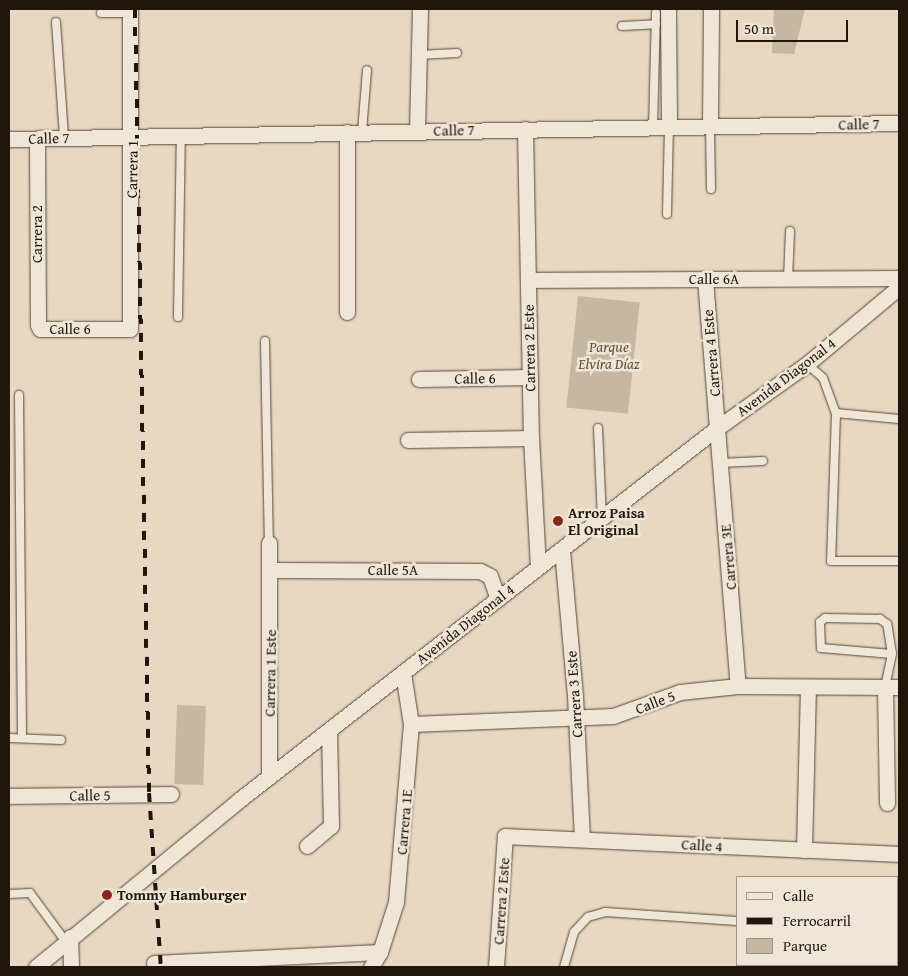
<!DOCTYPE html>
<html>
<head>
<meta charset="utf-8">
<style>
  body { margin:0 }
  #map { position:relative; width:908px; height:976px; overflow:hidden; background:#e8d8c1; font-family:"Gentium Book Plus",serif }
  div>[style] { position:absolute }
  .green>* { inset:0; background:#c6b7a2; transform-origin:0 0 }
  .roads { filter:drop-shadow(0 0 1px #534639) drop-shadow(0 0 1px #534639) }
  .lane>* { height:8px; margin:-4px; padding:0 4px; transform-origin:4px; border-radius:4px; background:#f0e6d7 }
  .street>* { height:15px; margin:-7.5px; padding:0 7.5px; transform-origin:7.5px; border-radius:7.5px; background:#f0e6d7 }
  .rail>* { height:4px; margin-top:-2px; transform-origin:0; background:repeating-linear-gradient(90deg,#21160c 0 9px,transparent 0 18px) }
  .dots>* { width:14px; height:14px; translate:-50% -50%; box-sizing:border-box; border:2px solid #f0e6d7; border-radius:50% }
  span { translate:-50% -50%; white-space:nowrap; text-align:center; line-height:1.15; -webkit-text-stroke:5px #f0e6d7; paint-order:stroke }
  .street-label { font-size:15px; color:#21160c }
  .park-label { font-size:15px; color:#5b4e40; font-style:italic }
  .poi-label { font-size:15px; color:#21160c; font-weight:700 }
  .left { translate:0 -50%; text-align:left }
  .frame { position:absolute; inset:0; border:10px solid #21160c; pointer-events:none }
  .legend { position:absolute; left:736px; top:876px; width:162px; height:90px; box-sizing:border-box; background:#f0e6d7; border:1px solid #9d9386; margin:0; padding:6px 9px; list-style:none; font-size:15px; color:#21160c }
  .legend li { display:flex; align-items:center; gap:10px; height:25px }
  .legend b { width:25px; border:1px solid #9d9386 }
  .scale { position:absolute; left:736px; top:20px; width:112px; height:22px; box-sizing:border-box; border:2px solid #21160c; border-top:0; padding-left:6px; font-size:15px; line-height:18px; white-space:nowrap; color:#21160c; -webkit-text-stroke:4px #f0e6d7; paint-order:stroke }
</style>
</head>
<body>
<div id="map">
  <div class="green">
    <i style="clip-path:polygon(774px 9px,805px 9px,794px 54px,772px 53px)"></i>
    <i style="left:578px;top:296px;width:62px;height:112px;rotate:6deg"></i>
    <i style="left:177px;top:705px;width:29px;height:79px;rotate:2deg"></i>
  </div>
  <div class="roads">
    <div class="lane">
      <i style="left:101px;top:13px;width:29px"></i>
      <i style="left:56px;top:22px;width:115px;rotate:86deg"></i>
      <i style="left:622px;top:26px;width:34px;rotate:-3deg"></i>
      <i style="left:418px;top:55px;width:39px;rotate:-3deg"></i>
      <i style="left:710px;top:126px;width:63px;rotate:89.1deg"></i>
      <i style="left:653px;top:127px;width:114px;rotate:-88.5deg"></i>
      <i style="left:362px;top:132px;width:62px;rotate:-85.4deg"></i>
      <i style="left:667px;top:214px;width:87px;rotate:-88.7deg"></i>
      <i style="left:788px;top:279px;width:48px;rotate:-87.6deg"></i>
      <i style="left:178px;top:317px;width:182px;rotate:-89.1deg"></i>
      <i style="left:265px;top:341px;width:202px;rotate:88.9deg"></i>
      <i style="left:807px;top:364px;width:21px;rotate:41deg"></i>
      <i style="left:823px;top:378px;width:37px;rotate:70deg"></i>
      <i style="left:836px;top:413px;width:63px;rotate:5.4deg"></i>
      <i style="left:19px;top:395px;width:343px;rotate:89.5deg"></i>
      <i style="left:836px;top:413px;width:148px;rotate:91.9deg"></i>
      <i style="left:831px;top:561px;width:68px"></i>
      <i style="left:598px;top:428px;width:90px;rotate:87.5deg"></i>
      <i style="left:720px;top:463px;width:43px;rotate:-2.7deg"></i>
      <i style="left:885px;top:687px;width:34px;rotate:-78deg"></i>
      <i style="left:892px;top:654px;width:30px;rotate:-99deg"></i>
      <i style="left:887px;top:624px;width:9px;rotate:-144deg"></i>
      <i style="left:880px;top:619px;width:55px;rotate:-179deg"></i>
      <i style="left:825px;top:618px;width:6px;rotate:141deg"></i>
      <i style="left:820px;top:622px;width:26px;rotate:88deg"></i>
      <i style="left:821px;top:648px;width:71px;rotate:4.8deg"></i>
      <i style="left:9px;top:738px;width:52px;rotate:2.2deg"></i>
      <i style="left:9px;top:894px;width:21px;rotate:-3deg"></i>
      <i style="left:30px;top:893px;width:61px;rotate:53.7deg"></i>
      <i style="left:564px;top:967px;width:36px;rotate:-74deg"></i>
      <i style="left:574px;top:932px;width:21px;rotate:-47deg"></i>
      <i style="left:588px;top:917px;width:18px;rotate:-16deg"></i>
      <i style="left:605px;top:912px;width:132px;rotate:3.9deg"></i>
      <i style="left:832px;top:967px;width:2px;rotate:-63deg"></i>
    </div>
    <div class="street">
      <i style="left:668px;top:9px;width:118px;rotate:89.5deg"></i>
      <i style="left:710px;top:126px;width:117px;rotate:-89.5deg"></i>
      <i style="left:525px;top:129px;width:309px;rotate:88.9deg"></i>
      <i style="left:531px;top:438px;width:129px;rotate:86.9deg"></i>
      <i style="left:417px;top:131px;width:122px;rotate:-88.6deg"></i>
      <i style="left:9px;top:139px;width:890px;rotate:-1.03deg"></i>
      <i style="left:37px;top:139px;width:186px;rotate:89.7deg"></i>
      <i style="left:38px;top:325px;width:4px;rotate:63deg"></i>
      <i style="left:40px;top:329px;width:90px"></i>
      <i style="left:130px;top:329px;width:320px;rotate:-90deg"></i>
      <i style="left:705px;top:279px;width:408px;rotate:85.4deg"></i>
      <i style="left:528px;top:280px;width:371px;rotate:-0.3deg"></i>
      <i style="left:347px;top:312px;width:180px;rotate:-90deg"></i>
      <i style="left:419px;top:379px;width:111px;rotate:-1deg"></i>
      <i style="left:408px;top:440px;width:123px;rotate:-0.9deg"></i>
      <i style="left:562px;top:550px;width:147px;rotate:84.9deg"></i>
      <i style="left:575px;top:696px;width:143px;rotate:87.2deg"></i>
      <i style="left:272px;top:570px;width:208px;rotate:0.3deg"></i>
      <i style="left:480px;top:571px;width:11px;rotate:27deg"></i>
      <i style="left:490px;top:576px;width:24px;rotate:71deg"></i>
      <i style="left:885px;top:687px;width:116px;rotate:89deg"></i>
      <i style="left:411px;top:724px;width:202px;rotate:-2.3deg"></i>
      <i style="left:613px;top:716px;width:71px;rotate:-19.7deg"></i>
      <i style="left:680px;top:692px;width:58px;rotate:-5.9deg"></i>
      <i style="left:738px;top:686px;width:161px;rotate:0.4deg"></i>
      <i style="left:269px;top:777px;width:234px;rotate:-90deg"></i>
      <i style="left:9px;top:796px;width:162px;rotate:-0.7deg"></i>
      <i style="left:307px;top:846px;width:31px;rotate:-40deg"></i>
      <i style="left:331px;top:826px;width:94px;rotate:-91.2deg"></i>
      <i style="left:804px;top:850px;width:163px;rotate:-88.6deg"></i>
      <i style="left:70px;top:937px;width:30px;rotate:88deg"></i>
      <i style="left:154px;top:963px;width:226px;rotate:-2.8deg"></i>
      <i style="left:36px;top:967px;width:263px;rotate:-39.4deg"></i>
      <i style="left:239px;top:800px;width:606px;rotate:-37.89deg"></i>
      <i style="left:717px;top:428px;width:110px;rotate:-35.4deg"></i>
      <i style="left:807px;top:364px;width:120px;rotate:-39.9deg"></i>
      <i style="left:371px;top:967px;width:17px;rotate:-59deg"></i>
      <i style="left:380px;top:952px;width:52px;rotate:-72.3deg"></i>
      <i style="left:396px;top:902px;width:179px;rotate:-85.2deg"></i>
      <i style="left:411px;top:724px;width:52px;rotate:-98.9deg"></i>
      <i style="left:496px;top:967px;width:131px;rotate:-86.1deg"></i>
      <i style="left:505px;top:836px;width:394px;rotate:2.6deg"></i>
    </div>
  </div>
  <div class="rail">
    <i style="left:135px;top:9px;width:784px;rotate:88.98deg"></i>
    <i style="left:149px;top:793px;width:174px;rotate:86.1deg"></i>
  </div>
  <div class="dots">
    <i style="left:558px;top:521px;background:#8f2418"></i>
    <i style="left:107px;top:895px;background:#8f2418"></i>
  </div>
  <div class="street-label">
    <span style="left:859px;top:124px;rotate:-1deg">Calle 7</span>
    <span style="left:454px;top:130px;rotate:-1deg">Calle 7</span>
    <span style="left:49px;top:138px;rotate:-2deg">Calle 7</span>
    <span style="left:132px;top:169px;rotate:-89deg">Carrera 1</span>
    <span style="left:37px;top:234px;rotate:-90deg">Carrera 2</span>
    <span style="left:714px;top:279px">Calle 6A</span>
    <span style="left:70px;top:329px">Calle 6</span>
    <span style="left:529px;top:348px;rotate:-91deg">Carrera 2 Este</span>
    <span style="left:711px;top:353px;rotate:-95deg">Carrera 4 Este</span>
    <span style="left:786px;top:377px;rotate:-37deg">Avenida Diagonal 4</span>
    <span style="left:475px;top:378px;rotate:-1deg">Calle 6</span>
    <span style="left:728px;top:557px;rotate:-95deg">Carrera 3E</span>
    <span style="left:393px;top:570px">Calle 5A</span>
    <span style="left:465px;top:624px;rotate:-38deg">Avenida Diagonal 4</span>
    <span style="left:270px;top:673px;rotate:-89deg">Carrera 1 Este</span>
    <span style="left:574px;top:694px;rotate:-94deg">Carrera 3 Este</span>
    <span style="left:655px;top:702px;rotate:-21deg">Calle 5</span>
    <span style="left:90px;top:795px;rotate:-1deg">Calle 5</span>
    <span style="left:404px;top:822px;rotate:-85deg">Carrera 1E</span>
    <span style="left:702px;top:845px;rotate:3deg">Calle 4</span>
    <span style="left:501px;top:901px;rotate:-86deg">Carrera 2 Este</span>
  </div>
  <div class="park-label">
    <span style="left:609px;top:355px">Parque<br>Elvira Díaz</span>
  </div>
  <div class="poi-label">
    <span class="left" style="left:568px;top:521px">Arroz Paisa<br>El Original</span>
    <span class="left" style="left:117px;top:895px">Tommy Hamburger</span>
  </div>
  <div class="frame"></div>
  <ul class="legend">
  <li><b style="height:6px;background:#f0e6d7"></b>Calle</li>
  <li><b style="height:6px;background:#21160c"></b>Ferrocarril</li>
  <li><b style="height:14px;background:#c6b7a2"></b>Parque</li>
  </ul>
  <div class="scale">50 m</div>
</div>
</body>
</html>
